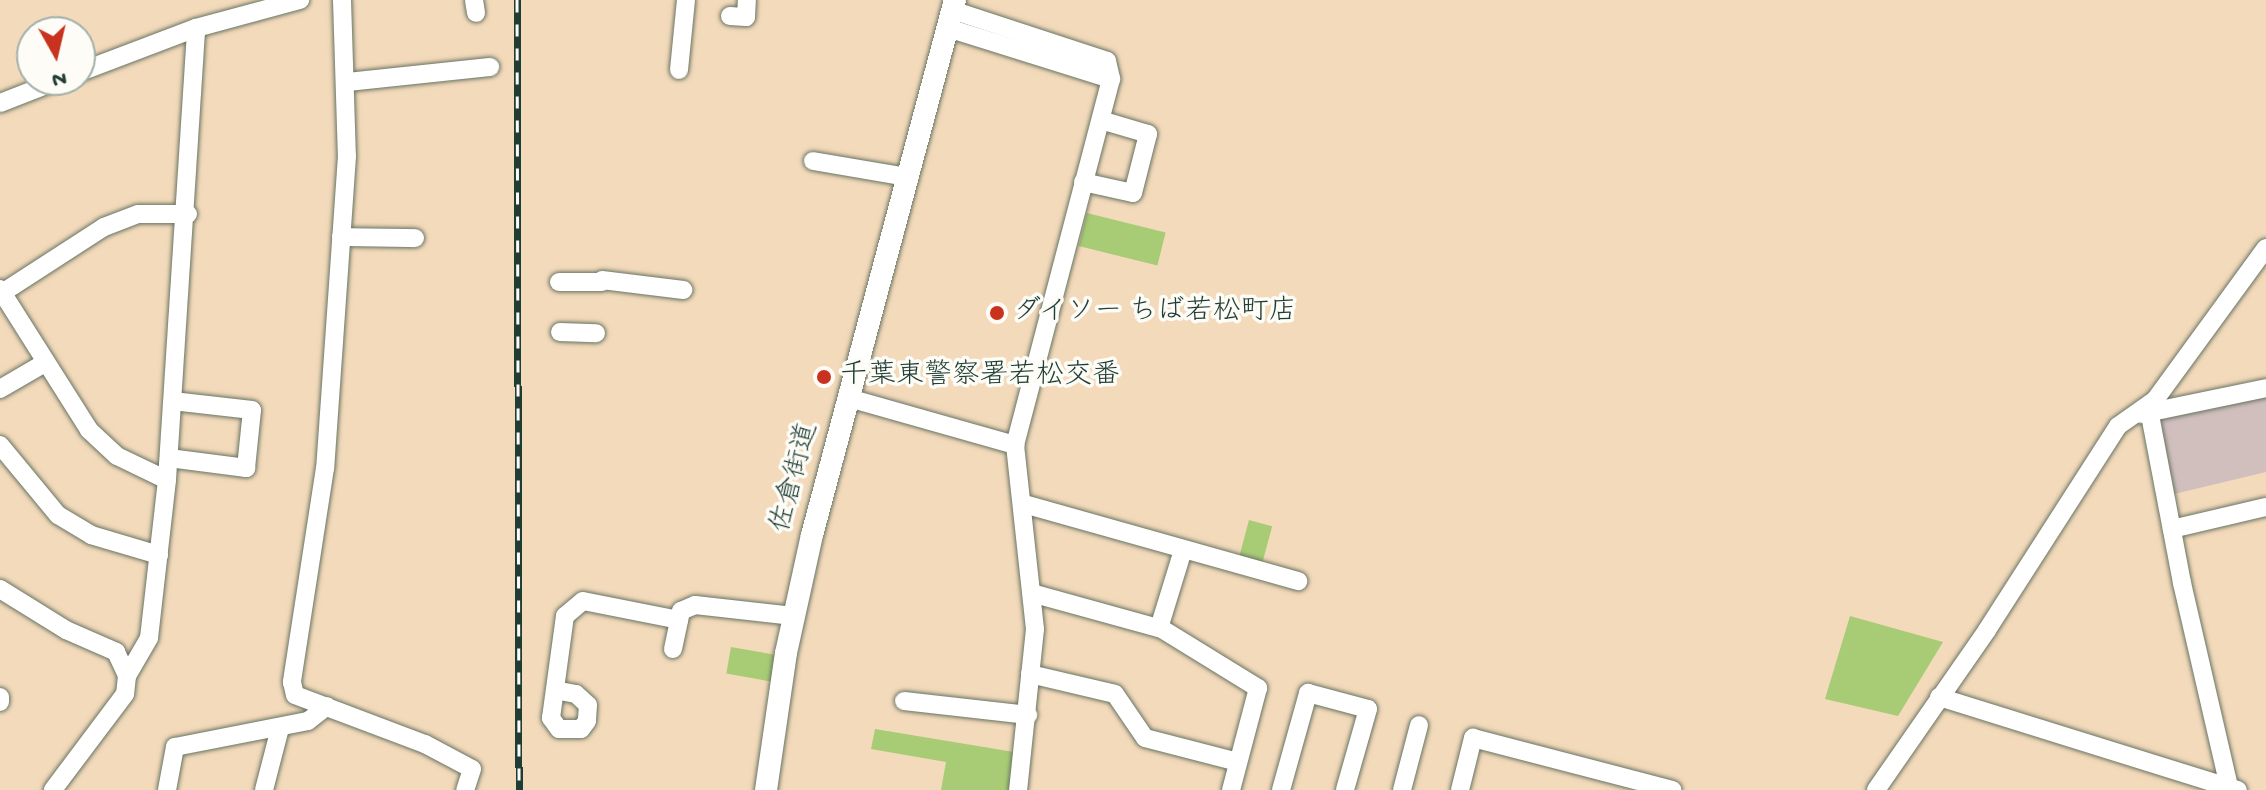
<!DOCTYPE html>
<html>
<head>
<meta charset="utf-8">
<style>
  body { margin:0 }
  #map { position:relative; width:2266px; height:790px; overflow:hidden; background:#f3dabb; font-family:"Gochi Hand","Klee One",sans-serif }
  div>[style] { position:absolute }
  .industrial>* { inset:0; background:#d1bfbd }
  .green>* { inset:0; background:#a8cc75; transform-origin:0 0 }
  .roads { filter:drop-shadow(0 0 2px #697463) drop-shadow(0 0 2px #697463) }
  .minor>* { height:18px; margin:-9px; padding:0 9px; transform-origin:9px; border-radius:9px; background:#fff }
  .major>* { height:22px; margin:-11px; padding:0 11px; transform-origin:11px; border-radius:11px; background:#fff }
  .rail>* { height:7px; margin-top:-3.5px; transform-origin:0; background:repeating-linear-gradient(90deg,#fdfcf7 0 12px,#1f3d34 0 24px); box-sizing:border-box; border-block:2px solid #1f3d34 }
  .dots>* { width:22px; height:22px; translate:-50% -50%; box-sizing:border-box; border:4px solid #fdfcf7; border-radius:50% }
  span { translate:-50% -50%; white-space:nowrap; text-align:center; line-height:1.15; -webkit-text-stroke:7px #fdfcf7; paint-order:stroke }
  .poi-label { font-size:28px; color:#1f3d34 }
  .left { translate:0 -50%; text-align:left }
  .street-label { font-size:28px; color:#1f3d34 }
  .north { position:absolute; left:16px; top:16px; width:80px; height:80px; box-sizing:border-box; background:#fdfcf7; border:2px solid #a4b0a9; border-radius:50%; rotate:172deg; font-size:22px; font-weight:700; line-height:32px; text-align:center; color:#1f3d34 }
  .north::after { content:''; display:block; margin:auto; width:28px; height:36px; background:#c8321e; clip-path:polygon(50% 0,100% 100%,50% 72%,0 100%) }
</style>
</head>
<body>
<div id="map">
  <div class="industrial">
    <i style="clip-path:polygon(2266px 395px,2266px 472px,2170px 495px,2155px 421px)"></i>
  </div>
  <div class="green">
    <i style="left:1087px;top:213px;width:81px;height:34px;rotate:14deg"></i>
    <i style="left:1249px;top:520px;width:24px;height:40px;rotate:15deg"></i>
    <i style="clip-path:polygon(1850px 616px,1943px 642px,1898px 716px,1825px 699px)"></i>
    <i style="left:731px;top:647px;width:50px;height:27px;rotate:10deg"></i>
    <i style="clip-path:polygon(875px 729px,1014px 752px,1009px 790px,941px 790px,946px 762px,871px 749px)"></i>
  </div>
  <div class="roads">
    <div class="minor">
      <i style="left:342px;top:0;width:156px;rotate:88.2deg"></i>
      <i style="left:347px;top:156px;width:313px;rotate:94deg"></i>
      <i style="left:325px;top:468px;width:217px;rotate:98.8deg"></i>
      <i style="left:292px;top:682px;width:13px;rotate:77deg"></i>
      <i style="left:295px;top:695px;width:139px;rotate:20.7deg"></i>
      <i style="left:425px;top:744px;width:53px;rotate:28deg"></i>
      <i style="left:472px;top:769px;width:22px;rotate:108deg"></i>
      <i style="left:474px;top:0;width:13px;rotate:81deg"></i>
      <i style="left:952px;top:10px;width:163px;rotate:18.2deg"></i>
      <i style="left:1107px;top:61px;width:18px;rotate:77deg"></i>
      <i style="left:1111px;top:79px;width:378px;rotate:104.7deg"></i>
      <i style="left:1015px;top:445px;width:185px;rotate:83.8deg"></i>
      <i style="left:1035px;top:629px;width:162px;rotate:96deg"></i>
      <i style="left:730px;top:16px;width:16px;rotate:4deg"></i>
      <i style="left:746px;top:17px;width:17px;rotate:-87deg"></i>
      <i style="left:948px;top:28px;width:171px;rotate:17.4deg"></i>
      <i style="left:679px;top:70px;width:70px;rotate:-84.3deg"></i>
      <i style="left:80px;top:72px;width:124px;rotate:-20.8deg"></i>
      <i style="left:196px;top:28px;width:108px;rotate:-15.1deg"></i>
      <i style="left:347px;top:82px;width:144px;rotate:-6deg"></i>
      <i style="left:0;top:103px;width:63px;rotate:-21.3deg"></i>
      <i style="left:813px;top:161px;width:96px;rotate:9.6deg"></i>
      <i style="left:1083px;top:182px;width:51px;rotate:12.4deg"></i>
      <i style="left:1133px;top:193px;width:61px;rotate:-75.7deg"></i>
      <i style="left:1148px;top:134px;width:49px;rotate:-163.4deg"></i>
      <i style="left:341px;top:237px;width:74px;rotate:0.8deg"></i>
      <i style="left:602px;top:280px;width:82px;rotate:7deg"></i>
      <i style="left:559px;top:282px;width:43px"></i>
      <i style="left:0;top:289px;width:167px;rotate:57.7deg"></i>
      <i style="left:89px;top:430px;width:38px;rotate:43deg"></i>
      <i style="left:117px;top:456px;width:55px;rotate:25.6deg"></i>
      <i style="left:2px;top:293px;width:121px;rotate:-32.9deg"></i>
      <i style="left:104px;top:227px;width:36px;rotate:-21deg"></i>
      <i style="left:138px;top:214px;width:50px"></i>
      <i style="left:560px;top:332px;width:36px;rotate:2deg"></i>
      <i style="left:0;top:389px;width:50px;rotate:-30.2deg"></i>
      <i style="left:849px;top:398px;width:173px;rotate:15.8deg"></i>
      <i style="left:2141px;top:414px;width:128px;rotate:-11.7deg"></i>
      <i style="left:2150px;top:415px;width:171px;rotate:79.2deg"></i>
      <i style="left:2182px;top:583px;width:209px;rotate:77deg"></i>
      <i style="left:0;top:445px;width:91px;rotate:50.4deg"></i>
      <i style="left:58px;top:515px;width:39px;rotate:31deg"></i>
      <i style="left:91px;top:535px;width:71px;rotate:16.4deg"></i>
      <i style="left:169px;top:458px;width:78px;rotate:7.4deg"></i>
      <i style="left:246px;top:468px;width:58px;rotate:-84.1deg"></i>
      <i style="left:252px;top:410px;width:80px;rotate:-173.5deg"></i>
      <i style="left:1024px;top:504px;width:285px;rotate:15.7deg"></i>
      <i style="left:2172px;top:529px;width:97px;rotate:-13.2deg"></i>
      <i style="left:0;top:589px;width:78px;rotate:31.8deg"></i>
      <i style="left:66px;top:630px;width:55px;rotate:23.7deg"></i>
      <i style="left:116px;top:652px;width:26px;rotate:65deg"></i>
      <i style="left:127px;top:676px;width:18px;rotate:96deg"></i>
      <i style="left:125px;top:694px;width:120px;rotate:126.9deg"></i>
      <i style="left:1035px;top:594px;width:132px;rotate:15.4deg"></i>
      <i style="left:1162px;top:629px;width:113px;rotate:31.6deg"></i>
      <i style="left:1258px;top:688px;width:106px;rotate:104.8deg"></i>
      <i style="left:1159px;top:628px;width:82px;rotate:-72.9deg"></i>
      <i style="left:673px;top:649px;width:39px;rotate:-78deg"></i>
      <i style="left:681px;top:611px;width:15px;rotate:-23deg"></i>
      <i style="left:695px;top:605px;width:99px;rotate:6.4deg"></i>
      <i style="left:1030px;top:674px;width:87px;rotate:13.2deg"></i>
      <i style="left:1115px;top:694px;width:53px;rotate:55.7deg"></i>
      <i style="left:1145px;top:738px;width:96px;rotate:14.5deg"></i>
      <i style="left:127px;top:676px;width:44px;rotate:-59.9deg"></i>
      <i style="left:149px;top:638px;width:159px;rotate:-83.5deg"></i>
      <i style="left:167px;top:480px;width:453px;rotate:-86.3deg"></i>
      <i style="left:555px;top:690px;width:21px;rotate:11deg"></i>
      <i style="left:576px;top:694px;width:16px;rotate:43deg"></i>
      <i style="left:588px;top:705px;width:16px;rotate:94deg"></i>
      <i style="left:587px;top:721px;width:10px;rotate:127deg"></i>
      <i style="left:581px;top:729px;width:22px;rotate:180deg"></i>
      <i style="left:559px;top:729px;width:14px;rotate:-126deg"></i>
      <i style="left:551px;top:718px;width:103px;rotate:-82.2deg"></i>
      <i style="left:565px;top:616px;width:23px;rotate:-40deg"></i>
      <i style="left:583px;top:601px;width:98px;rotate:11.2deg"></i>
      <i style="left:0;top:697px;width:5px;rotate:90deg"></i>
      <i style="left:1939px;top:697px;width:313px;rotate:17.3deg"></i>
      <i style="left:904px;top:701px;width:125px;rotate:6.4deg"></i>
      <i style="left:167px;top:790px;width:44px;rotate:-79.5deg"></i>
      <i style="left:175px;top:747px;width:136px;rotate:-11.1deg"></i>
      <i style="left:308px;top:721px;width:24px;rotate:-38deg"></i>
      <i style="left:264px;top:790px;width:64px;rotate:-75.5deg"></i>
      <i style="left:1281px;top:790px;width:101px;rotate:-74.4deg"></i>
      <i style="left:1308px;top:693px;width:62px;rotate:14.9deg"></i>
      <i style="left:1368px;top:709px;width:84px;rotate:105.9deg"></i>
      <i style="left:1402px;top:790px;width:67px;rotate:-75.3deg"></i>
      <i style="left:1460px;top:790px;width:54px;rotate:-76deg"></i>
      <i style="left:1473px;top:738px;width:206px;rotate:14.6deg"></i>
      <i style="left:1876px;top:790px;width:195px;rotate:-55.2deg"></i>
      <i style="left:1987px;top:630px;width:242px;rotate:-57.3deg"></i>
      <i style="left:2118px;top:426px;width:45px;rotate:-35.1deg"></i>
      <i style="left:2155px;top:400px;width:188px;rotate:-53.9deg"></i>
    </div>
    <div class="major">
      <i style="left:766px;top:790px;width:138px;rotate:-81.7deg"></i>
      <i style="left:786px;top:653px;width:121px;rotate:-77.6deg"></i>
      <i style="left:812px;top:535px;width:554px;rotate:-75.04deg"></i>
    </div>
  </div>
  <div class="rail">
    <i style="left:517px;top:0;width:790px;rotate:89.85deg"></i>
  </div>
  <div class="dots">
    <i style="left:997px;top:313px;background:#c8321e"></i>
    <i style="left:824px;top:377px;background:#c8321e"></i>
  </div>
  <div class="poi-label">
    <span class="left" style="left:1013px;top:313px">ダイソー ちば若松町店</span>
    <span class="left" style="left:840px;top:377px">千葉東警察署若松交番</span>
  </div>
  <div class="street-label">
    <span style="left:796px;top:478px;rotate:-75deg">佐倉街道</span>
  </div>
  <div class="north">N</div>
</div>
</body>
</html>
